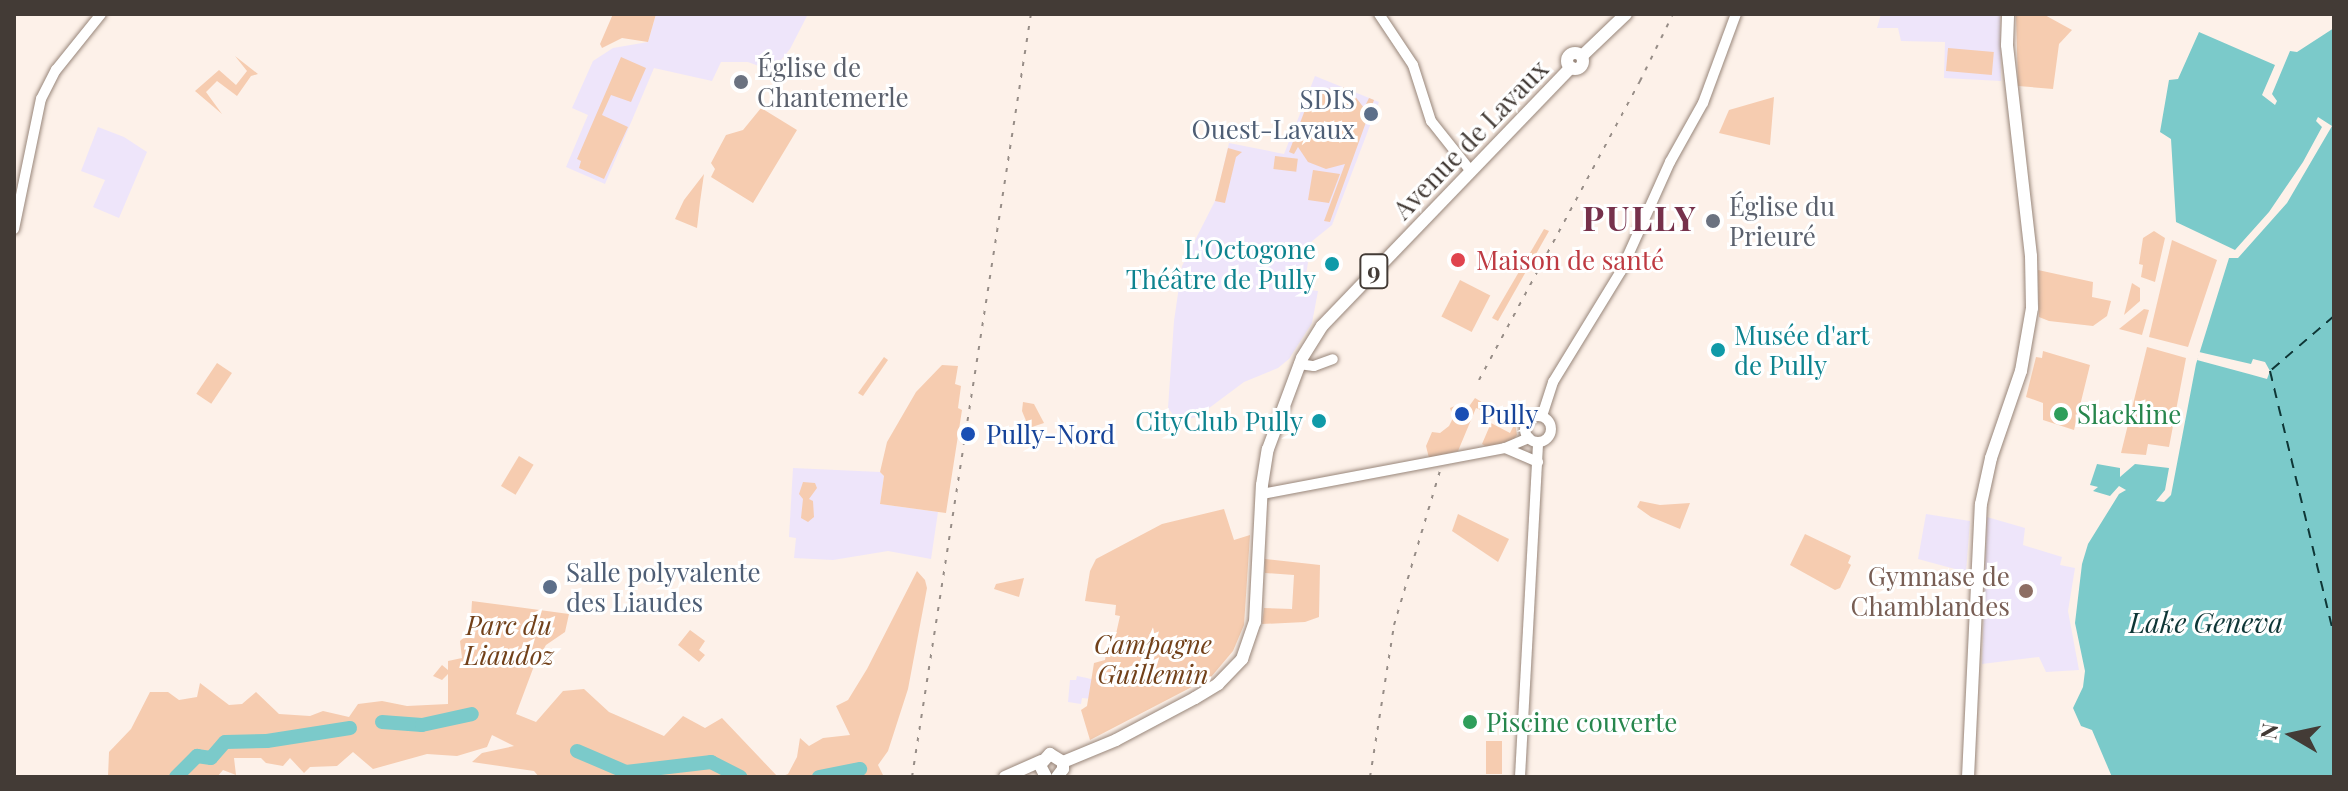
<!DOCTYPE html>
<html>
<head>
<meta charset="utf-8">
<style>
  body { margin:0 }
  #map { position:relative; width:2348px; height:791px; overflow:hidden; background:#fdf1e9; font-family:"Playfair Display",serif }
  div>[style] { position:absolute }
  .education>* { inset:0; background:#eee5fa }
  .green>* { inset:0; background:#f6ccb0; transform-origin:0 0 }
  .water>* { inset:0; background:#7bcaca }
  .pier>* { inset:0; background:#fdf1e9 }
  .river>* { height:14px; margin:-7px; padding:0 7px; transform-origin:7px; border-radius:7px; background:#7bcaca }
  .ferry>* { height:2px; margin-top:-1px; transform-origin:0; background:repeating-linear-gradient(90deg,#0e3636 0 10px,transparent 0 18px) }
  .roads { filter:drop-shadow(0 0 2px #98867a) drop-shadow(0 0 2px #98867a) }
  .minor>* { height:10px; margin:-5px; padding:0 5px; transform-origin:5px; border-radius:5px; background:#fff }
  .minor>.ring { margin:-5px; padding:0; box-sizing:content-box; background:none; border:10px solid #fff; border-radius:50% }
  .major>* { height:12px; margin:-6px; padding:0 6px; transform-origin:6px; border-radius:6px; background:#fff }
  .major>.ring { margin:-6px; padding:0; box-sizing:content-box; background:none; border:12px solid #fff; border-radius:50% }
  .rail>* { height:2px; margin-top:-1px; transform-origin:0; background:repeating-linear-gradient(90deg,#978d87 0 4px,transparent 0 12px) }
  .dots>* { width:22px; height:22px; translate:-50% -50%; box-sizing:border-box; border:4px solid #fff; border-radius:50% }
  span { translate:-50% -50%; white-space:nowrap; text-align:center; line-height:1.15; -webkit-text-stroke:6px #fff; paint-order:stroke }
  .shield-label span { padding:2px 6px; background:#fff; border:2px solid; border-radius:6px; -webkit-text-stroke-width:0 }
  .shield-label { font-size:24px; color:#433b36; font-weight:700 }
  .worship-label { font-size:26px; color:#5b616d }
  .left { translate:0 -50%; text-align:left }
  .service-label { font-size:26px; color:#4e5e75 }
  .right { translate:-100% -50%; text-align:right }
  .street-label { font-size:26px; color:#433b36 }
  .culture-label { font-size:26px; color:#0d838f }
  .health-label { font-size:26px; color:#be3a42 }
  .transit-label { font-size:26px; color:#164399 }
  .leisure-label { font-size:26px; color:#27864d }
  .education-label { font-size:26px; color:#785e54 }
  .park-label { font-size:26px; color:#72411a; font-style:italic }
  .water-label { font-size:28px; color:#0e3636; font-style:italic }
  .district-label { font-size:34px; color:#76314b; font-weight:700; letter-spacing:2px }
  .frame { position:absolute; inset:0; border:16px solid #433b36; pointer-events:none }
  .north { position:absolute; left:2252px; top:695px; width:80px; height:80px; -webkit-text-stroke:6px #fff; paint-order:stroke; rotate:279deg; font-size:22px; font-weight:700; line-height:32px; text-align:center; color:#433b36 }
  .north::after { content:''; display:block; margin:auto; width:28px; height:36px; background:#433b36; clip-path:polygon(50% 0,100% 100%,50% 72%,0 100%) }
</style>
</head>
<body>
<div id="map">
  <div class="education">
    <i style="clip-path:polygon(656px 14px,808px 14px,790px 49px,772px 71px,748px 62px,721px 62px,712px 81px,654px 68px,605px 184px,566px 167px,588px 115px,572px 108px,593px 61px,613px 48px,648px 42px)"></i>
    <i style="clip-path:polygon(1881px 14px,2000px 14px,2001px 81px,1944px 78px,1945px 42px,1901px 41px,1898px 28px,1877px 28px)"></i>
    <i style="clip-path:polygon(1315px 76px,1379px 102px,1332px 225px,1311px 242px,1304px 289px,1318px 291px,1312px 323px,1289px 359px,1278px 368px,1244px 382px,1197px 417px,1177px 420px,1168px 408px,1174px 321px,1182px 266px,1216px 199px,1229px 143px,1284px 154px)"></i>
    <i style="clip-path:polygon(98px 127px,124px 137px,147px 152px,119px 218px,93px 207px,105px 180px,81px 171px)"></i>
    <i style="clip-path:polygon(793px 468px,880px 472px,884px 476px,880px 504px,938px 512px,931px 559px,888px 551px,833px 560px,794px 558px,796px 538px,789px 537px)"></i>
    <i style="clip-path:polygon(1926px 514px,1970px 521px,1966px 572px,1918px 559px)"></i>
    <i style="clip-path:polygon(1987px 517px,2025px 528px,2023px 545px,2062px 557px,2060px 565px,2075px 568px,2068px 611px,2079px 670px,2046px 672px,2039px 657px,1982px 664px)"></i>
    <i style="clip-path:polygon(1077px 676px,1087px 678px,1120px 688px,1094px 699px,1082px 698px,1081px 704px,1068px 702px,1070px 680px,1076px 680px)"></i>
  </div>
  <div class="green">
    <i style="clip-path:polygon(613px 14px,656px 14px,648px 42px,622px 38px,602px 48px,600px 44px)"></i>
    <i style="clip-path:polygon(2016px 14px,2043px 14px,2072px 30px,2059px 44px,2053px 89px,2018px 86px)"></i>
    <i style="left:1948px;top:48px;width:46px;height:23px;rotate:5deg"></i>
    <i style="clip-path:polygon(235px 56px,258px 74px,251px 76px,237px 96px,217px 81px,206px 92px,222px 114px,195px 91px,219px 70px,236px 85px,247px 71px)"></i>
    <i style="clip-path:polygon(621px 57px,646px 68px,631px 102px,611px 95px,602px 115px,628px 127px,604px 179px,579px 168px,581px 161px,577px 159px)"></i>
    <i style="clip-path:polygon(1342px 87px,1351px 91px,1364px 108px,1369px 98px,1374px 100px,1330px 222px,1324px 221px,1345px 164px,1326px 169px,1308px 162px,1298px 147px,1294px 154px,1289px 152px,1308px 102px,1321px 90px)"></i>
    <i style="clip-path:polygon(1774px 97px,1770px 145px,1719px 133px,1729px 110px)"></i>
    <i style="clip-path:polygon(761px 108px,797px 130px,753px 203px,711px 177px,715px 169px,711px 163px,726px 135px,743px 130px)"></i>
    <i style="clip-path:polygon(1228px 148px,1242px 152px,1236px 157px,1225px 203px,1215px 201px)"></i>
    <i style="left:1275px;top:156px;width:23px;height:13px;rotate:7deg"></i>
    <i style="clip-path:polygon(1313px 170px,1340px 174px,1329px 203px,1308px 200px)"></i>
    <i style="clip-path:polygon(704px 174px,700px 202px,697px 228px,675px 219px,684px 200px)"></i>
    <i style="clip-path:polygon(1544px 229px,1549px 231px,1498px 321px,1492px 318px)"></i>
    <i style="clip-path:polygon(2154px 231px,2165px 238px,2155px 282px,2141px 277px,2143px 265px,2139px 264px,2143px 238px)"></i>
    <i style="clip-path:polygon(2172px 240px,2217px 260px,2188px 347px,2149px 337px)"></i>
    <i style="clip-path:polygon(2038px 270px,2093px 282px,2092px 297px,2111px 301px,2107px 316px,2093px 326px,2049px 321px,2039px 317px)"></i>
    <i style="left:1460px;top:280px;width:34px;height:41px;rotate:27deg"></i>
    <i style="clip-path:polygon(2132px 283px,2140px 288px,2140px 301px,2124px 315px)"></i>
    <i style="clip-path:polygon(2144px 309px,2149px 310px,2142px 335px,2119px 329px)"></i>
    <i style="clip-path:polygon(2147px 347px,2186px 358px,2169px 447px,2148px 444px,2146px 455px,2121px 453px)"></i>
    <i style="clip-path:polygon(2043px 351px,2090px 365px,2074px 430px,2043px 420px,2043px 403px,2026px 397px,2036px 357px,2042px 358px)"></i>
    <i style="clip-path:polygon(884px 357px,888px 360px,863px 396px,858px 393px)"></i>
    <i style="left:217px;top:363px;width:18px;height:37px;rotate:34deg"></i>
    <i style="clip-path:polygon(942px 365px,958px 366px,955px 384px,961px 386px,958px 408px,962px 410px,946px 513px,880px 504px,884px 476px,880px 472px,887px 442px,916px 392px)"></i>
    <i style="clip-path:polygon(1475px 398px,1495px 410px,1493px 415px,1476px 408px,1458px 451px,1429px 458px,1426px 446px,1432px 432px,1440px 433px,1449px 426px,1453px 418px,1450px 408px,1455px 406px,1465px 412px)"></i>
    <i style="clip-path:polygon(1023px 402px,1034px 404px,1044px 423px,1029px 428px,1022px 411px)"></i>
    <i style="clip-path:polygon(1491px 423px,1510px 433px,1515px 423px,1517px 435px,1513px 440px,1487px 447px,1482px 444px)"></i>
    <i style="left:519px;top:456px;width:17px;height:35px;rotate:31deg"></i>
    <i style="clip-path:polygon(803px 482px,815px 483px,817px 488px,809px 499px,813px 501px,814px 517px,808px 522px,801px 518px,803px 499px,799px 494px)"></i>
    <i style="clip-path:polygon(1640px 501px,1660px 505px,1690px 503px,1680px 529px,1651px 517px,1637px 507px)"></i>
    <i style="clip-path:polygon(1224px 509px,1234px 540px,1250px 535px,1244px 625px,1233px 651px,1211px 677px,1090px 740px,1081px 710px,1087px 706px,1094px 663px,1105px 660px,1110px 633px,1116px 634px,1120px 616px,1115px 615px,1116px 605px,1085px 601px,1090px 571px,1096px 559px,1162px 524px)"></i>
    <i style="clip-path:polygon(1458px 514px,1509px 539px,1498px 562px,1452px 531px)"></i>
    <i style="clip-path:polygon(1805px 534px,1851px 556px,1848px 563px,1851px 565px,1840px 588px,1835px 590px,1790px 565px)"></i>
    <i style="clip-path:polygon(1265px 559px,1320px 565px,1319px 617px,1305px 622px,1262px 624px,1264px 608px,1292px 609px,1294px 575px,1265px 573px)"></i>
    <i style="clip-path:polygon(917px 571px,925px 580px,927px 588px,908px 689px,888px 751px,878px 765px,884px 777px,780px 777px,788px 774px,797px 757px,800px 738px,809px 746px,823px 738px,850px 735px,836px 706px,848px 700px,867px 669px)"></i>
    <i style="clip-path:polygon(1024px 578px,1019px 597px,994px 589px,996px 584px)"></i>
    <i style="clip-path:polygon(472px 601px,569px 614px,565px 632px,546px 645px,534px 666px,516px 714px,536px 722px,563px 691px,584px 689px,609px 712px,664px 736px,683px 716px,705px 728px,722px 718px,778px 777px,539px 777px,534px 771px,472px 762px,482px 753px,514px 746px,492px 735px,487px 747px,457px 756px,427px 754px,373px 769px,353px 752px,337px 766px,310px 767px,304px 773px,290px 758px,283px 766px,266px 763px,261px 758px,234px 758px,236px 775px,223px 770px,217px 777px,108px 777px,109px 752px,131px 729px,150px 692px,168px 692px,179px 700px,197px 697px,200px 683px,229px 705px,242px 704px,256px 692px,279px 714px,310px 716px,323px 711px,349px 717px,358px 704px,382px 701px,407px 706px,448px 704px,448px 674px,442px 680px,433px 676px,442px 665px,448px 670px,448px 661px,462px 658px,460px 641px,470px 632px)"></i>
    <i style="clip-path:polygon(690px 630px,705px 641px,699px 650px,705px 655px,699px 662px,678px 645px)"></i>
    <i style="left:1486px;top:741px;width:16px;height:33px"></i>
  </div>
  <div class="water">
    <i style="clip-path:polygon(2334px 28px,2334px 777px,2112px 777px,2092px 730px,2081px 726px,2073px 708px,2083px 687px,2085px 671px,2075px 623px,2082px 564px,2088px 544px,2119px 494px,2126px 490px,2119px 486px,2110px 496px,2093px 491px,2098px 487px,2090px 485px,2097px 464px,2120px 468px,2120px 477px,2135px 464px,2169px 468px,2165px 490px,2156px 501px,2164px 502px,2171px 495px,2196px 364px,2229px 258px,2238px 258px,2287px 203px,2332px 126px,2318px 117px,2316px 121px,2322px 127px,2303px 162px,2269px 212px,2235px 250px,2176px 222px,2171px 139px,2160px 132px,2169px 80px,2178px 79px,2199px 32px,2275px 65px,2262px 95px,2275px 105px,2277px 101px,2272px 94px,2290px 51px,2297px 52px)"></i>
  </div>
  <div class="pier">
    <i style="clip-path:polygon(2199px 352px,2251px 364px,2253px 359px,2265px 362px,2270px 371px,2267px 379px,2249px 374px,2197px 360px)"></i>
  </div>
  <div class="river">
    <i style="left:382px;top:722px;width:40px;rotate:4.3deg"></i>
    <i style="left:422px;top:725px;width:51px;rotate:-12.4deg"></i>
    <i style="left:577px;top:751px;width:53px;rotate:23.2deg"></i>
    <i style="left:626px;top:772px;width:86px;rotate:-6.7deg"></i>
    <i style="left:711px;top:762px;width:33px;rotate:27deg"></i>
    <i style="left:176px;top:777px;width:30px;rotate:-45deg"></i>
    <i style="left:197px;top:756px;width:14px;rotate:8deg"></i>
    <i style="left:211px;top:758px;width:21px;rotate:-49deg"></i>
    <i style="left:225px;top:742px;width:42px;rotate:-1.4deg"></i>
    <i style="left:267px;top:741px;width:84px;rotate:-8.9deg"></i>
    <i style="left:819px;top:777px;width:42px;rotate:-11deg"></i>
  </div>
  <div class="ferry">
    <i style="left:2334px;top:316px;width:84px;rotate:139.3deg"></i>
    <i style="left:2270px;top:371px;width:273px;rotate:76.4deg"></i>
  </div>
  <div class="roads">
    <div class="minor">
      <i style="left:1379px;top:14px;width:61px;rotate:56.3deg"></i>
      <i style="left:1413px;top:65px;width:59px;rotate:72.2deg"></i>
      <i style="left:1431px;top:121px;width:63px;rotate:51.5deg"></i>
      <i style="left:14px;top:229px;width:133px;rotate:-78.3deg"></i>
      <i style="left:41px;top:99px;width:33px;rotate:-63deg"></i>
      <i style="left:56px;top:70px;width:72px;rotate:-51.2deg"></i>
      <i style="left:1299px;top:364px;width:15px;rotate:8deg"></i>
      <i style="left:1314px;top:366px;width:20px;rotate:-20deg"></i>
      <i style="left:1542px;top:416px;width:36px;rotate:-72deg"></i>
      <i style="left:1553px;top:382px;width:130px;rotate:-58.5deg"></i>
      <i style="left:1621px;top:271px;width:120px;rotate:-65.8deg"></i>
      <i style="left:1670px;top:162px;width:68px;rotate:-60.8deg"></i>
      <i style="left:1703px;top:103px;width:95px;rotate:-69.7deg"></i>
      <i class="ring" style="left:1525px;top:416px;width:16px;height:16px"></i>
      <i style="left:1505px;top:448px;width:36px;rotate:23deg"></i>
      <i style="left:1262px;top:494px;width:247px;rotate:-10.7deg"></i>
      <i style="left:1505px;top:448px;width:26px;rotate:-23deg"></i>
      <i style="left:1520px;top:777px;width:335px;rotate:-86.9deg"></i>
    </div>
    <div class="major">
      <i class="ring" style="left:1567px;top:53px;width:4px;height:4px"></i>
      <i style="left:1582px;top:56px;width:61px;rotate:-43.7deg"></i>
      <i style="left:1063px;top:762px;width:57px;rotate:-22.5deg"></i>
      <i style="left:1116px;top:740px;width:89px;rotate:-28deg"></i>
      <i style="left:1195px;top:698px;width:27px;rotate:-31deg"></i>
      <i style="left:1218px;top:684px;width:35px;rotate:-46deg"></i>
      <i style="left:1242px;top:659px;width:39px;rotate:-71deg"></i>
      <i style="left:1255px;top:622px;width:137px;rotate:-87.1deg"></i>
      <i style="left:1262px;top:485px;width:36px;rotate:-81deg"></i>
      <i style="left:1268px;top:449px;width:97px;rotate:-69.5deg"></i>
      <i style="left:1302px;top:358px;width:38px;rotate:-58deg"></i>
      <i style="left:1322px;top:326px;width:359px;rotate:-46.1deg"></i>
      <i style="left:1005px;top:777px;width:39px;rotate:-24deg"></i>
      <i style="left:1046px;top:777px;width:13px;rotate:-117deg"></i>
      <i style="left:1040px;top:765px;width:15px;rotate:-48deg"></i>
      <i style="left:1050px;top:754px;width:15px;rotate:32deg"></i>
      <i style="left:1063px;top:762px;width:7px;rotate:90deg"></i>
      <i style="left:1063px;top:769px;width:10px;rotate:127deg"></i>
      <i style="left:1968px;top:777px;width:273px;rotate:-87.3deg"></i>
      <i style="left:1981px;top:504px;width:47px;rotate:-77.7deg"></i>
      <i style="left:1991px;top:458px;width:92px;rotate:-71deg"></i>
      <i style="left:2021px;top:371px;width:64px;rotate:-80.1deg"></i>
      <i style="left:2032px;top:308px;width:52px;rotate:-91.1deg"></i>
      <i style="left:2031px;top:256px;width:212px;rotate:-96.5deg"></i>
      <i style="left:2007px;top:45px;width:31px;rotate:-88deg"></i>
    </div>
  </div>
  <div class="rail">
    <i style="left:1479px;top:380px;width:340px;rotate:-61.7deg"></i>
    <i style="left:1640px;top:81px;width:75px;rotate:-63.8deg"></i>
    <i style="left:912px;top:777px;width:772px;rotate:-81.14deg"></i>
    <i style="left:1370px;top:777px;width:154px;rotate:-81deg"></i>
    <i style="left:1394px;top:625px;width:165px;rotate:-73.4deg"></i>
  </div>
  <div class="dots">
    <i style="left:741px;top:82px;background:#6b7280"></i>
    <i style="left:1371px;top:114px;background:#5c6f8a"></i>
    <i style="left:1713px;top:221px;background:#6b7280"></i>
    <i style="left:1458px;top:260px;background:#e0444e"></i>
    <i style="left:1332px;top:264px;background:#0f9aa8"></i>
    <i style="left:1718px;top:350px;background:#0f9aa8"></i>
    <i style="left:1462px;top:414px;background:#1a4fb4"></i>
    <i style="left:2061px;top:414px;background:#2e9e5b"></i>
    <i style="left:1319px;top:421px;background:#0f9aa8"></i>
    <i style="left:968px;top:434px;background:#1a4fb4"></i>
    <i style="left:550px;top:587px;background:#5c6f8a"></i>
    <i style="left:2026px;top:591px;background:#8d6e63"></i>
    <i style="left:1470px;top:722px;background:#2e9e5b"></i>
  </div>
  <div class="shield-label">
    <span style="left:1374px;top:271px">9</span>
  </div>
  <div class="worship-label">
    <span class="left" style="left:757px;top:82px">Église de<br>Chantemerle</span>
    <span class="left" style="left:1729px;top:221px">Église du<br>Prieuré</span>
  </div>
  <div class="service-label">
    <span class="right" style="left:1355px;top:114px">SDIS<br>Ouest-Lavaux</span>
    <span class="left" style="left:566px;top:587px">Salle polyvalente<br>des Liaudes</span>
  </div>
  <div class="street-label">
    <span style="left:1470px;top:139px;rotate:-46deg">Avenue de Lavaux</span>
  </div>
  <div class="culture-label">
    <span class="right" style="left:1316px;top:264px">L'Octogone<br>Théâtre de Pully</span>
    <span class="left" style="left:1734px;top:350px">Musée d'art<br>de Pully</span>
    <span class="right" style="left:1303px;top:421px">CityClub Pully</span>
  </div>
  <div class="health-label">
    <span class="left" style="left:1476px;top:260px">Maison de santé</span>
  </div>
  <div class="transit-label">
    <span class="left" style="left:1480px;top:414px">Pully</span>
    <span class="left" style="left:986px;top:434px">Pully-Nord</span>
  </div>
  <div class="leisure-label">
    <span class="left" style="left:2077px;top:414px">Slackline</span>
    <span class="left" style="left:1486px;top:722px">Piscine couverte</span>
  </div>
  <div class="education-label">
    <span class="right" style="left:2010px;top:591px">Gymnase de<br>Chamblandes</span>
  </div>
  <div class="park-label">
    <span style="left:509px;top:640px">Parc du<br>Liaudoz</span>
    <span style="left:1153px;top:659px">Campagne<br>Guillemin</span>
  </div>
  <div class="water-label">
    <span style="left:2206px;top:622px">Lake Geneva</span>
  </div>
  <div class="district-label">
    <span style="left:1640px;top:218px">PULLY</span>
  </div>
  <div class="frame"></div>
  <div class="north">N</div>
</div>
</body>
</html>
